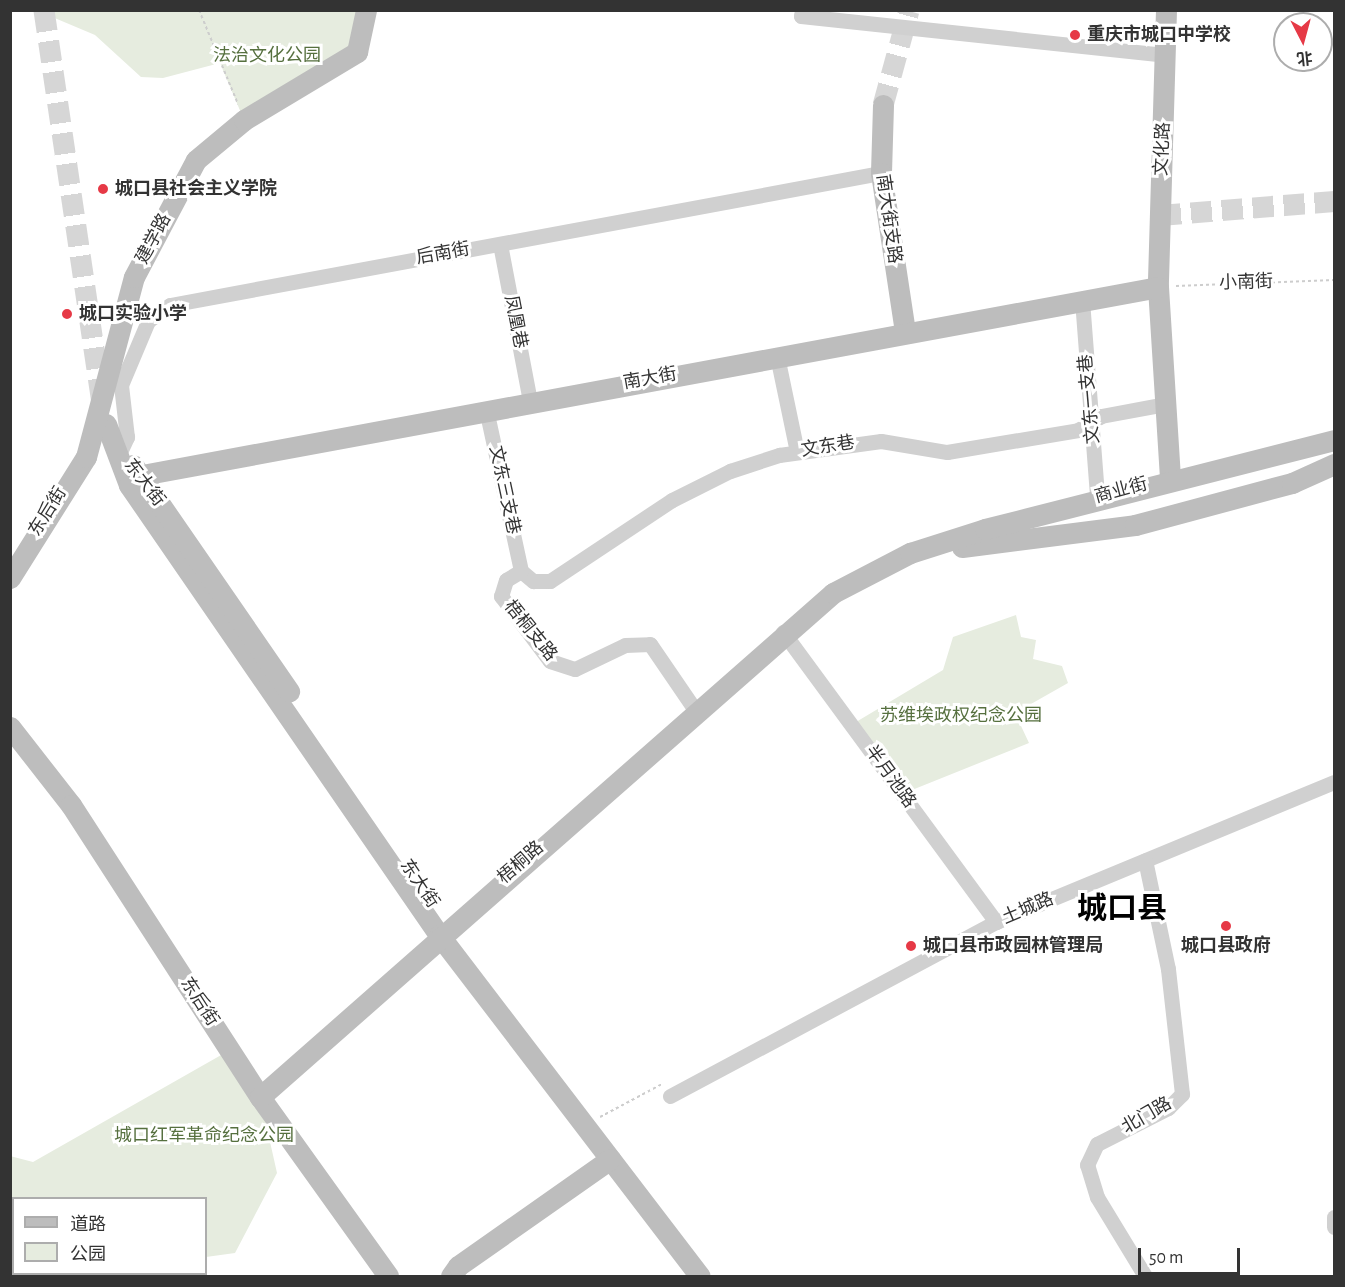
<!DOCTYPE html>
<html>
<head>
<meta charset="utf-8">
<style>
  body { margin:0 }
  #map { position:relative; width:1345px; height:1287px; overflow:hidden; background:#fff; font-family:"Alegreya Sans","Noto Sans SC",sans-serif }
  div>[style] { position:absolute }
  .green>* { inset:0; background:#e6ecdf }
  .secondary-tunnel>* { height:21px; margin-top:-10.5px; transform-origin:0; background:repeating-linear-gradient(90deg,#d6d6d6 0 21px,transparent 0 31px) }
  .path>* { height:2px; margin-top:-1px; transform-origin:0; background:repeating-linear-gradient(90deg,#cdcdcd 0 3px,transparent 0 6px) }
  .street>* { height:15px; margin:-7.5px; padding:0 7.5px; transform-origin:7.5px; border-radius:7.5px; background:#d0d0d0 }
  .secondary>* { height:21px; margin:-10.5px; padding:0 10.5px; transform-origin:10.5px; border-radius:10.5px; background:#bdbdbd }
  .dots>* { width:16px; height:16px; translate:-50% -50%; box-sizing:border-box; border:3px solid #fff; border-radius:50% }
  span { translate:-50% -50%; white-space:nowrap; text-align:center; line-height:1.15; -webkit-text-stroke:6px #fff; paint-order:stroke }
  .poi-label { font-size:18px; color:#333; font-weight:700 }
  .left { translate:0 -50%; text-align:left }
  .park-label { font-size:18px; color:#56703f }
  .street-label { font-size:18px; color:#333 }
  .town-label { font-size:30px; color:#000; font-weight:700 }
  .frame { position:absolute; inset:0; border:12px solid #333; pointer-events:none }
  .legend { position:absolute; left:12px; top:1197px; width:195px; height:78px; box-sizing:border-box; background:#fff; border:2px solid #adadad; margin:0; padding:8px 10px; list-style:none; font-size:18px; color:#333 }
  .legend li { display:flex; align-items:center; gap:12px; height:30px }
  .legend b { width:30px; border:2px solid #adadad }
  .north { position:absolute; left:1273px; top:12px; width:60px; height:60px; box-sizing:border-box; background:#fff; border:2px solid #adadad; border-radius:50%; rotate:174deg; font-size:16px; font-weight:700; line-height:24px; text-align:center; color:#333 }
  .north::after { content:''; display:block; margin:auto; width:21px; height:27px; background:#e63946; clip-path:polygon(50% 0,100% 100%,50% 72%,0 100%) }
  .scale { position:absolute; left:1138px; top:1248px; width:102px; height:27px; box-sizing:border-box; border:3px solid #333; border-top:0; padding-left:8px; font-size:18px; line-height:21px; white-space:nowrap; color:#333; -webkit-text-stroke:4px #fff; paint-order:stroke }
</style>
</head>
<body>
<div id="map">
  <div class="green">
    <i style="clip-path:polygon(38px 11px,366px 11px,357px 52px,244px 120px,220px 63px,163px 78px,141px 77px,95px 35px)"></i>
    <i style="clip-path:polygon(1016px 615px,1021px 637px,1036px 640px,1033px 659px,1062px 666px,1068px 683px,1015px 713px,1029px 743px,902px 794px,851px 725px,943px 670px,953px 637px)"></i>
    <i style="clip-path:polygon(230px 1050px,260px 1097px,277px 1173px,235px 1253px,206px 1257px,206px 1198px,14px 1198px,14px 1274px,190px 1276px,11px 1276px,10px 1156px,33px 1162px)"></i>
  </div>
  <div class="secondary-tunnel">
    <i style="left:44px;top:10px;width:397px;rotate:81.6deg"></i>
    <i style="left:883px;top:105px;width:98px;rotate:-74.7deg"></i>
    <i style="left:1160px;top:215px;width:175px;rotate:-4.6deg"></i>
  </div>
  <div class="path">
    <i style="left:199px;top:10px;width:102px;rotate:67.5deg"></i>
    <i style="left:1176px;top:286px;width:158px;rotate:-2.2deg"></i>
    <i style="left:600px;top:1117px;width:70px;rotate:-28deg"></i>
  </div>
  <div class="street">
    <i style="left:802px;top:10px;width:6px;rotate:99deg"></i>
    <i style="left:801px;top:16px;width:368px;rotate:6.1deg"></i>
    <i style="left:500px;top:244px;width:160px;rotate:79.2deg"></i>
    <i style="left:1082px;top:300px;width:198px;rotate:85.6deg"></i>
    <i style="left:777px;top:356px;width:98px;rotate:78.2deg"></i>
    <i style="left:486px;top:409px;width:166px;rotate:77.8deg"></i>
    <i style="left:120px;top:452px;width:17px;rotate:-65deg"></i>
    <i style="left:127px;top:437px;width:52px;rotate:-96.6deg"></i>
    <i style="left:121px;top:385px;width:69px;rotate:-67.1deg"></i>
    <i style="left:148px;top:321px;width:27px;rotate:-36deg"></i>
    <i style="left:170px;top:305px;width:723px;rotate:-10.52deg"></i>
    <i style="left:521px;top:571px;width:16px;rotate:40deg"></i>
    <i style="left:533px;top:581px;width:17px"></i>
    <i style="left:550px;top:581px;width:146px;rotate:-33.6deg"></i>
    <i style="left:672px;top:500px;width:65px;rotate:-26.6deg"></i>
    <i style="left:730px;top:471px;width:52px;rotate:-18.1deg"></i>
    <i style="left:779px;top:455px;width:103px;rotate:-7.8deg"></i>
    <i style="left:881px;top:441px;width:67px;rotate:9.5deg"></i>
    <i style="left:947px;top:452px;width:133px;rotate:-9.5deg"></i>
    <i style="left:1078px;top:430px;width:27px;rotate:-31deg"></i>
    <i style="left:1101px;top:416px;width:65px;rotate:-10.6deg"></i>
    <i style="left:521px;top:571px;width:17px;rotate:149deg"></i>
    <i style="left:506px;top:580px;width:17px;rotate:107deg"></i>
    <i style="left:501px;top:596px;width:81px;rotate:53deg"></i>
    <i style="left:550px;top:661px;width:26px;rotate:18deg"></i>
    <i style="left:575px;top:669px;width:55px;rotate:-25.6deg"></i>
    <i style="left:625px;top:645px;width:25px;rotate:-2deg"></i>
    <i style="left:650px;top:644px;width:80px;rotate:55.7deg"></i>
    <i style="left:783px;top:632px;width:360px;rotate:53.7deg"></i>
    <i style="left:670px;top:1096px;width:370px;rotate:-28.1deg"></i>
    <i style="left:996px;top:922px;width:366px;rotate:-22.5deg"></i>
    <i style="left:1334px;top:1217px;width:10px;rotate:90deg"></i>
    <i style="left:1145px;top:1276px;width:92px;rotate:-121.3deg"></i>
    <i style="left:1097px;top:1197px;width:34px;rotate:-107deg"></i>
    <i style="left:1087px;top:1165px;width:23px;rotate:-65deg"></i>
    <i style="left:1097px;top:1144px;width:80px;rotate:-26.9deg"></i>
    <i style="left:1168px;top:1108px;width:20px;rotate:-45deg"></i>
    <i style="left:1182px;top:1094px;width:126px;rotate:-96.4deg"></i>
    <i style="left:1168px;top:969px;width:111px;rotate:-101.9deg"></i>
  </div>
  <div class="secondary">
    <i style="left:1166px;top:10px;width:277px;rotate:91.7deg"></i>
    <i style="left:1158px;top:287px;width:192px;rotate:86.4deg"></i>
    <i style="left:883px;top:105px;width:68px;rotate:91.7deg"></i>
    <i style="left:881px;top:173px;width:161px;rotate:81.4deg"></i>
    <i style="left:106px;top:424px;width:65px;rotate:69.3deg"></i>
    <i style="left:129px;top:485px;width:546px;rotate:55.44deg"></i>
    <i style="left:439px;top:935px;width:429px;rotate:52.6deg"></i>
    <i style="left:133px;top:465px;width:275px;rotate:55.4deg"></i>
    <i style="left:142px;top:475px;width:1033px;rotate:-10.48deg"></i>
    <i style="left:962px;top:547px;width:174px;rotate:-7.2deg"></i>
    <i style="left:1135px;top:525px;width:163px;rotate:-15deg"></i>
    <i style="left:1292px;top:483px;width:46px;rotate:-24.3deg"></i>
    <i style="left:10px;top:578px;width:143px;rotate:-57.9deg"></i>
    <i style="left:86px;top:457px;width:186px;rotate:-75.1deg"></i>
    <i style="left:134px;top:277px;width:132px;rotate:-62.1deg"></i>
    <i style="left:196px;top:160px;width:62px;rotate:-39.8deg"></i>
    <i style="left:244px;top:120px;width:132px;rotate:-31deg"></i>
    <i style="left:357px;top:52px;width:43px;rotate:-77.9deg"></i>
    <i style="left:10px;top:727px;width:99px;rotate:52deg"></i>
    <i style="left:71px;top:805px;width:348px;rotate:57.1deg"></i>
    <i style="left:260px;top:1097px;width:220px;rotate:54.4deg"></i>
    <i style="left:260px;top:1097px;width:763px;rotate:-41.33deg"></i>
    <i style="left:833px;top:593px;width:87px;rotate:-27.5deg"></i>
    <i style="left:910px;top:553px;width:79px;rotate:-17.7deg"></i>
    <i style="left:985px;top:529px;width:360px;rotate:-14.3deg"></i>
    <i style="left:451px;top:1276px;width:12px;rotate:-55deg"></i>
    <i style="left:458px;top:1266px;width:186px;rotate:-35.1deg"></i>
  </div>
  <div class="dots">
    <i style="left:1075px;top:35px;background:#e63946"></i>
    <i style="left:103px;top:189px;background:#e63946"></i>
    <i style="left:67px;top:314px;background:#e63946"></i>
    <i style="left:1226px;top:926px;background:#e63946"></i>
    <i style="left:911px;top:946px;background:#e63946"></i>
  </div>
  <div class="poi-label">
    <span class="left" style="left:1087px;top:35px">重庆市城口中学校</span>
    <span class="left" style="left:115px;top:189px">城口县社会主义学院</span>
    <span class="left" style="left:79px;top:314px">城口实验小学</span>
    <span class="left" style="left:923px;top:946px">城口县市政园林管理局</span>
    <span style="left:1226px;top:946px">城口县政府</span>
  </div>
  <div class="park-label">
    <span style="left:267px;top:56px">法治文化公园</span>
    <span style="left:961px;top:716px">苏维埃政权纪念公园</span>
    <span style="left:204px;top:1136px">城口红军革命纪念公园</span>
  </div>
  <div class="street-label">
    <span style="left:1163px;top:149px;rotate:-87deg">文化路</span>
    <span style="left:888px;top:219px;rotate:82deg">南大街支路</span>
    <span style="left:154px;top:239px;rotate:-62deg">建学路</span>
    <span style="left:443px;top:254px;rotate:-10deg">后南街</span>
    <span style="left:1246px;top:283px;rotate:-2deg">小南街</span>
    <span style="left:515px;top:322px;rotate:79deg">凤凰巷</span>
    <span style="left:650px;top:379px;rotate:-10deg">南大街</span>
    <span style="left:1090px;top:399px;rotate:-95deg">文东一支巷</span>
    <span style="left:828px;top:447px;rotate:-9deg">文东巷</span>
    <span style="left:144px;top:483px;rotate:52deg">东大街</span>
    <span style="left:504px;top:490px;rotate:78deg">文东三支巷</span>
    <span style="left:1121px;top:491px;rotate:-15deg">商业街</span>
    <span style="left:48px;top:512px;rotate:-58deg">东后街</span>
    <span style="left:530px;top:631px;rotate:51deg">梧桐支路</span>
    <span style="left:890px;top:777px;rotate:54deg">半月池路</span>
    <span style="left:521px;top:863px;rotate:-41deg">梧桐路</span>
    <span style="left:419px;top:884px;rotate:56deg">东大街</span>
    <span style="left:1028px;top:909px;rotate:-23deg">土城路</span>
    <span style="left:199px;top:1002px;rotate:57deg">东后街</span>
    <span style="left:1147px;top:1116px;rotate:-30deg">北门路</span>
  </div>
  <div class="town-label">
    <span style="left:1122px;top:909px">城口县</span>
  </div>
  <div class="frame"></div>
  <ul class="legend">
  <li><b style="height:8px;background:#bdbdbd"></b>道路</li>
  <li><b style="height:16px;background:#e6ecdf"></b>公园</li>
  </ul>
  <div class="north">北</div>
  <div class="scale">50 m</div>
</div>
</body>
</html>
